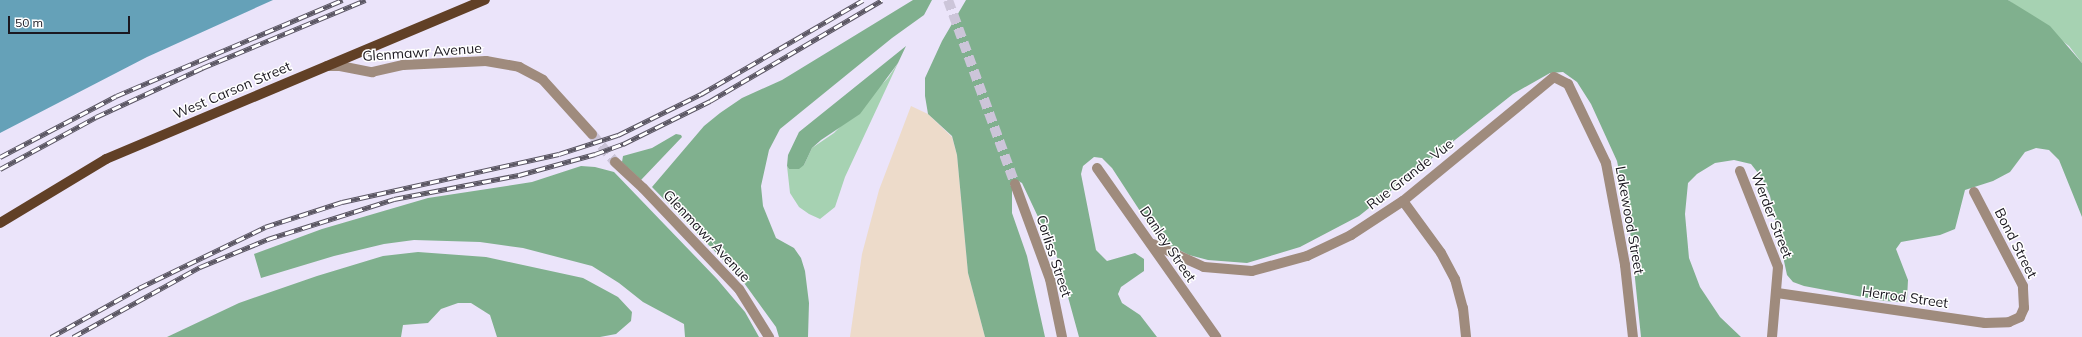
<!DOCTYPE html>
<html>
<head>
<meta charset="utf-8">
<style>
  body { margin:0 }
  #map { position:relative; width:2082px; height:337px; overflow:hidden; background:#ebe4fa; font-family:Mulish,sans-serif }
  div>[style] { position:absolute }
  .commercial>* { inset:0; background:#eddbca }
  .green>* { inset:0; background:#a6d2b2 }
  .forest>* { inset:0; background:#80b08e }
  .water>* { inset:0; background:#65a1b8 }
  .minor-tunnel>* { height:10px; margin-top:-5px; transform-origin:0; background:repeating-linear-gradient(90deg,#ccc5d9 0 10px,transparent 0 15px) }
  .minor>* { height:10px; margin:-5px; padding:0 5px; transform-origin:5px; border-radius:5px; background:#9f8b7d }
  .major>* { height:10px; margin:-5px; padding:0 5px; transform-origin:5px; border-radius:5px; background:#614026 }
  .rail>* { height:4.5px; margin-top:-2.25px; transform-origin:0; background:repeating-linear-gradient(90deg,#fff 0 9px,#5b5763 0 18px); box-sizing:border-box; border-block:1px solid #5b5763 }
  span { translate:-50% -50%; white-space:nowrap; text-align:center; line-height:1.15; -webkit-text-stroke:3px #fff; paint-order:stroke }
  .street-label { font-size:14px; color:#1b1820 }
  .scale { position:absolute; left:8px; top:16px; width:122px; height:18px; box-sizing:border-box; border:2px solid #1b1820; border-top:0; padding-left:5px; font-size:12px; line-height:14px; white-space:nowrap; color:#1b1820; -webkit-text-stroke:3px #fff; paint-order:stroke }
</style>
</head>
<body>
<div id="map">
  <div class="commercial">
    <i style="clip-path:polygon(911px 106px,928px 114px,952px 137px,957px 155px,968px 273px,985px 337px,850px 337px,862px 254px,879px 190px)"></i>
  </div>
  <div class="green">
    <i style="clip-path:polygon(2008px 0,2082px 0,2082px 63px,2069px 46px)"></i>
    <i style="clip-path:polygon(898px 63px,845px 177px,835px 207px,820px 219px,809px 214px,799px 207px,790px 193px,787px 166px,789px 169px,804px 165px,812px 148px,834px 133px,888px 78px)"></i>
  </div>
  <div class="forest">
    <i style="clip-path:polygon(913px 0,932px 0,924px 15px,892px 38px,780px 129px,769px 150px,761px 186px,763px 206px,776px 238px,794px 248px,801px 258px,805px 271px,809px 303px,808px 337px,779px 337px,776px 327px,739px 276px,652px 187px,704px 126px,720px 113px,742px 98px,782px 80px)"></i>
    <i style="clip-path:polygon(966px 0,2008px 0,2050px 26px,2082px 63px,2082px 217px,2059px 160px,2049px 150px,2036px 148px,2025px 152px,2010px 172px,1993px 181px,1965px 190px,1955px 229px,1940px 235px,1901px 242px,1896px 249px,1908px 280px,1907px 299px,1902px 302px,1884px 301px,1804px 286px,1793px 282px,1787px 275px,1770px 196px,1762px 178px,1751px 164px,1734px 160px,1715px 163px,1697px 174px,1688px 183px,1685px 214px,1689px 258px,1700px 287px,1720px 317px,1741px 337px,1641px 337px,1629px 220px,1617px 161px,1591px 104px,1577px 82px,1563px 72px,1550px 73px,1513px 94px,1359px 216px,1300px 247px,1247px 263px,1208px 260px,1189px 255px,1165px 243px,1155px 234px,1112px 168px,1102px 158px,1094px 157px,1083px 166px,1081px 174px,1096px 250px,1107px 261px,1135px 253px,1144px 259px,1144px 271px,1121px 287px,1118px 294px,1122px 303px,1140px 315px,1157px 337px,1079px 337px,1057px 257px,1022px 183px,1016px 180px,1012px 191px,1012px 213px,1027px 256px,1045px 337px,985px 337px,968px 273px,957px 155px,952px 136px,928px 114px,925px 96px,925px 78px,942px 41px)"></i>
    <i style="clip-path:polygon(906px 46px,898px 63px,860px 114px,821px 140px,812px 148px,804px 165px,799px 169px,789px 169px,787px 166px,788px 155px,799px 132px)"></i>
    <i style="clip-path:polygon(676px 134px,681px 135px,682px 137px,641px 180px,622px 162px,623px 156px,652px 148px)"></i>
    <i style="clip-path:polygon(581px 166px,595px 167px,614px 172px,717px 279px,745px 312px,759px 337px,685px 337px,684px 324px,643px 302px,619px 283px,592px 266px,523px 248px,480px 242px,414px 240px,384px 244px,334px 256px,261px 278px,254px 254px,322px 229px,428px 198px,532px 182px)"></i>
    <i style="clip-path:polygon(418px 252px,486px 257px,583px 278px,618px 297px,632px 312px,631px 321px,616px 334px,600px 337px,497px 337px,490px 315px,471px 303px,458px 303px,441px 309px,428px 323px,403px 325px,401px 337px,167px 337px,239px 303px,317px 276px,383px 256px)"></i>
  </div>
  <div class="water">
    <i style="clip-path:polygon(0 0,273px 0,147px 57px,0 133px)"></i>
  </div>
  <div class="minor-tunnel">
    <i style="left:948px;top:0;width:196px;rotate:70deg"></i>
    <i style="left:592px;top:134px;width:36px;rotate:51deg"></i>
  </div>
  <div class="minor">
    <i style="left:327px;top:66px;width:13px"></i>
    <i style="left:340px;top:66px;width:33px;rotate:11deg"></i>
    <i style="left:372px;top:72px;width:32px;rotate:-13deg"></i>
    <i style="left:403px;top:65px;width:83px;rotate:-2.8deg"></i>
    <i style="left:486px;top:61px;width:34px;rotate:10deg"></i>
    <i style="left:519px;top:67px;width:27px;rotate:28deg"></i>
    <i style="left:543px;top:80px;width:73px;rotate:47.8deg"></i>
    <i style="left:615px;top:162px;width:38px;rotate:43deg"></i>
    <i style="left:643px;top:188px;width:139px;rotate:46.5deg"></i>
    <i style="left:739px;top:289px;width:57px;rotate:58deg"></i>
    <i style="left:1097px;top:168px;width:207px;rotate:54.8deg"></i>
    <i style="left:1740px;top:171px;width:103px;rotate:68.4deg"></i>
    <i style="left:1778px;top:267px;width:70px;rotate:94.9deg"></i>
    <i style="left:1015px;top:184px;width:101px;rotate:69.8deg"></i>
    <i style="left:1050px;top:279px;width:59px;rotate:78.3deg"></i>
    <i style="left:1403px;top:201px;width:64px;rotate:53.8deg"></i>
    <i style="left:1441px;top:253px;width:30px;rotate:62deg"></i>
    <i style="left:1455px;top:279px;width:30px;rotate:75deg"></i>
    <i style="left:1463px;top:308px;width:29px;rotate:84deg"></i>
    <i style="left:1153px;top:244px;width:56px;rotate:24.3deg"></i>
    <i style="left:1204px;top:267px;width:48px;rotate:4.8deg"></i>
    <i style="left:1252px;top:271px;width:57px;rotate:-15.3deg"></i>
    <i style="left:1307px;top:256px;width:49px;rotate:-25.5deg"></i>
    <i style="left:1351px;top:235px;width:62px;rotate:-33.2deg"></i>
    <i style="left:1403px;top:201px;width:195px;rotate:-39.4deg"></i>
    <i style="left:1554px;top:77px;width:16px;rotate:27deg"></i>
    <i style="left:1568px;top:84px;width:88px;rotate:64.3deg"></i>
    <i style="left:1606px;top:163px;width:104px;rotate:79.4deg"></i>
    <i style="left:1625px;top:265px;width:72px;rotate:83.7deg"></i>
    <i style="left:1777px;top:293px;width:210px;rotate:8.2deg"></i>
    <i style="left:1985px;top:323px;width:24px;rotate:-2deg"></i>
    <i style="left:2009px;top:322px;width:12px;rotate:-24deg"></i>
    <i style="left:2020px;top:317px;width:10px;rotate:-66deg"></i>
    <i style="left:2024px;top:308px;width:22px;rotate:-93deg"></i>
    <i style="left:2023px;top:286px;width:106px;rotate:-117.5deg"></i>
  </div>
  <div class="major">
    <i style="left:0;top:223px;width:124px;rotate:-31.1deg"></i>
    <i style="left:106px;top:159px;width:411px;rotate:-22.8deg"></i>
  </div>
  <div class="rail">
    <i style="left:0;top:157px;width:131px;rotate:-27.7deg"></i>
    <i style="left:116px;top:96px;width:246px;rotate:-23deg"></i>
    <i style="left:0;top:169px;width:109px;rotate:-28.4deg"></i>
    <i style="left:96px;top:117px;width:117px;rotate:-24.8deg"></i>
    <i style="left:202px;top:68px;width:177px;rotate:-22.6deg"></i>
    <i style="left:51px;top:337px;width:101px;rotate:-29.1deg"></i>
    <i style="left:139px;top:288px;width:140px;rotate:-25.8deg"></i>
    <i style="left:265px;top:227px;width:81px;rotate:-18deg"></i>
    <i style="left:342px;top:202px;width:222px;rotate:-12.5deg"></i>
    <i style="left:559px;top:154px;width:62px;rotate:-17.9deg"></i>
    <i style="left:618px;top:135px;width:93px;rotate:-26.3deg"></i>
    <i style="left:701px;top:94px;width:187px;rotate:-30.1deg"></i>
    <i style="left:73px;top:337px;width:145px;rotate:-28.9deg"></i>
    <i style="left:200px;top:267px;width:74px;rotate:-22.4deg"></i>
    <i style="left:268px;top:239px;width:132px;rotate:-17.6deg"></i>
    <i style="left:394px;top:199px;width:127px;rotate:-10.9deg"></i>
    <i style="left:519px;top:175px;width:79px;rotate:-15.4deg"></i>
    <i style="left:595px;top:154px;width:30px;rotate:-20deg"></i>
    <i style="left:623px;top:144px;width:97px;rotate:-26.3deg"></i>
    <i style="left:710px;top:101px;width:199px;rotate:-30.4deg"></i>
  </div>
  <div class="street-label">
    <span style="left:422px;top:52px;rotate:-4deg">Glenmawr Avenue</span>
    <span style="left:232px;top:90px;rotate:-23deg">West Carson Street</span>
    <span style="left:1410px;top:174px;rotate:-38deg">Rue Grande Vue</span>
    <span style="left:1772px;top:215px;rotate:69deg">Werder Street</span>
    <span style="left:1630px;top:220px;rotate:80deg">Lakewood Street</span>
    <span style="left:707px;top:236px;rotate:47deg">Glenmawr Avenue</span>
    <span style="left:2016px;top:243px;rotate:63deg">Bond Street</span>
    <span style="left:1168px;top:244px;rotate:56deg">Danley Street</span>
    <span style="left:1054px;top:256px;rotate:72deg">Corliss Street</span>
    <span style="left:1905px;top:297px;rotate:8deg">Herrod Street</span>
  </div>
  <div class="scale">50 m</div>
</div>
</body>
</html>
